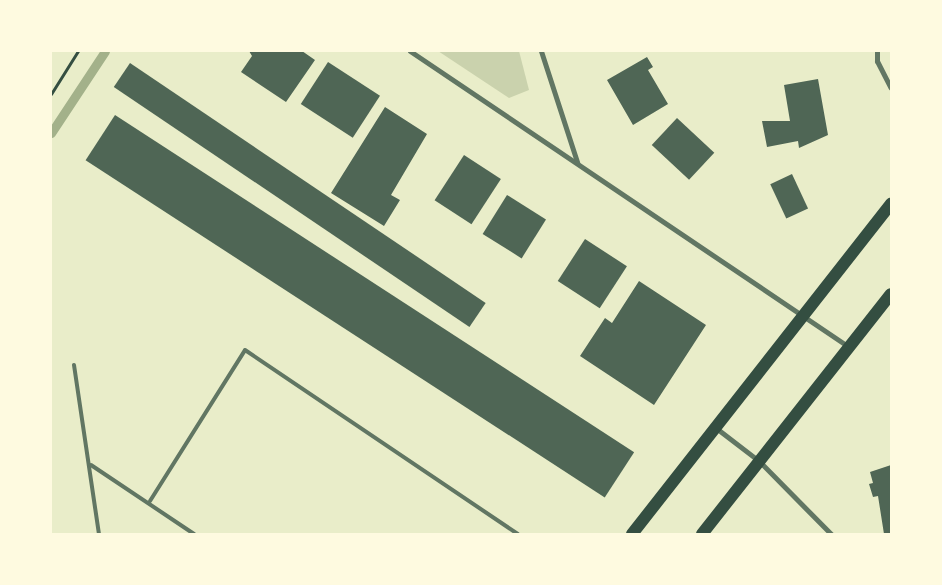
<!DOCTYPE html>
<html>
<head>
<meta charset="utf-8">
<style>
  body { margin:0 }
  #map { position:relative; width:942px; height:585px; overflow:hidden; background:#e9edc9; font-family:Overpass,sans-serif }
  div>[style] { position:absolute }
  .green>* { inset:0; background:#cad2ad }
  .stream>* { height:9px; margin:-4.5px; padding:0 4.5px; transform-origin:4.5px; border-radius:4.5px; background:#a3b18a }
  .building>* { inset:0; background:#4f6655; transform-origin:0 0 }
  .path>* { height:3px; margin:-1.5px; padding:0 1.5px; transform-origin:1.5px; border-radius:1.5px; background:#344e41 }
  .service>* { height:4px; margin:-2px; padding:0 2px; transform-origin:2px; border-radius:2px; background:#617663 }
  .minor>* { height:5px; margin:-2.5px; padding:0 2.5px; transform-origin:2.5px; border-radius:2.5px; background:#617663 }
  .primary>* { height:12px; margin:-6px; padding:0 6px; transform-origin:6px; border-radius:6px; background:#344e41 }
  span { translate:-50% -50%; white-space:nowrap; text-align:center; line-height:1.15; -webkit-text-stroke:4.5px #fefae0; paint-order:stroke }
  .frame { position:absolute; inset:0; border:52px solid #fefae0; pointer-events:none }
</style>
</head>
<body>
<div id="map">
  <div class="green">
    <i style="clip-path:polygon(438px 51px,519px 51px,529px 90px,509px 98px)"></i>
  </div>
  <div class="stream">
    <i style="left:51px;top:133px;width:98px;rotate:-56.6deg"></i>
  </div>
  <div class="building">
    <i style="clip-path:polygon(302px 51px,315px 60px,286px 102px,241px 72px,252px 56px,249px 51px)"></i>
    <i style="clip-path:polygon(647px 57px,653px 67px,648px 70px,668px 104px,633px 125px,607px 80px)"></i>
    <i style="left:328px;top:62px;width:62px;height:50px;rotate:33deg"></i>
    <i style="left:130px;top:63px;width:429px;height:29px;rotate:34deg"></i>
    <i style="clip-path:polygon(818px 79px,828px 135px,799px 148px,798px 141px,767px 147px,762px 121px,790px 121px,784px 85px)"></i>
    <i style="clip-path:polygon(385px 107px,427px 134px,391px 195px,400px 200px,384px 226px,331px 193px)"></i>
    <i style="left:115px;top:115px;width:619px;height:54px;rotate:33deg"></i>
    <i style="left:677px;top:118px;width:51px;height:37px;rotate:43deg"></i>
    <i style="left:464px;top:155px;width:44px;height:54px;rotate:33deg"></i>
    <i style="left:792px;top:174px;width:38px;height:24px;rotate:65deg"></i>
    <i style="left:507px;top:195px;width:46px;height:46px;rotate:32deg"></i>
    <i style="left:585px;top:239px;width:50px;height:50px;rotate:33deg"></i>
    <i style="clip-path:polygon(639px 281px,706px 325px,654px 405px,580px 356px,605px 318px,612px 323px)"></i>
    <i style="clip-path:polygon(891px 465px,891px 533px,884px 534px,878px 496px,873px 497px,869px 484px,873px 483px,870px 472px)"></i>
  </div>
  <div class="path">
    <i style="left:51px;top:94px;width:51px;rotate:-57.9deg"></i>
  </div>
  <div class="service">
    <i style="left:74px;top:365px;width:171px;rotate:81.6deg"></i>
    <i style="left:91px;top:465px;width:124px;rotate:33.8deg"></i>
    <i style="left:150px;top:501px;width:178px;rotate:-57.8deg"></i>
    <i style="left:245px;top:350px;width:329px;rotate:34deg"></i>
  </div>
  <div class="minor">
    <i style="left:410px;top:51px;width:529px;rotate:33.99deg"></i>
    <i style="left:541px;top:51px;width:117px;rotate:72deg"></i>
    <i style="left:877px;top:51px;width:10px;rotate:90deg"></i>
    <i style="left:877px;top:61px;width:30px;rotate:63deg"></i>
    <i style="left:716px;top:428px;width:54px;rotate:37.5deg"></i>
    <i style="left:759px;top:461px;width:103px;rotate:45.4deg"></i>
  </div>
  <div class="primary">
    <i style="left:632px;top:534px;width:420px;rotate:-51.9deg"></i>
    <i style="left:702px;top:534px;width:305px;rotate:-51.8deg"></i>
  </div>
  <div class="frame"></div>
</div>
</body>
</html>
